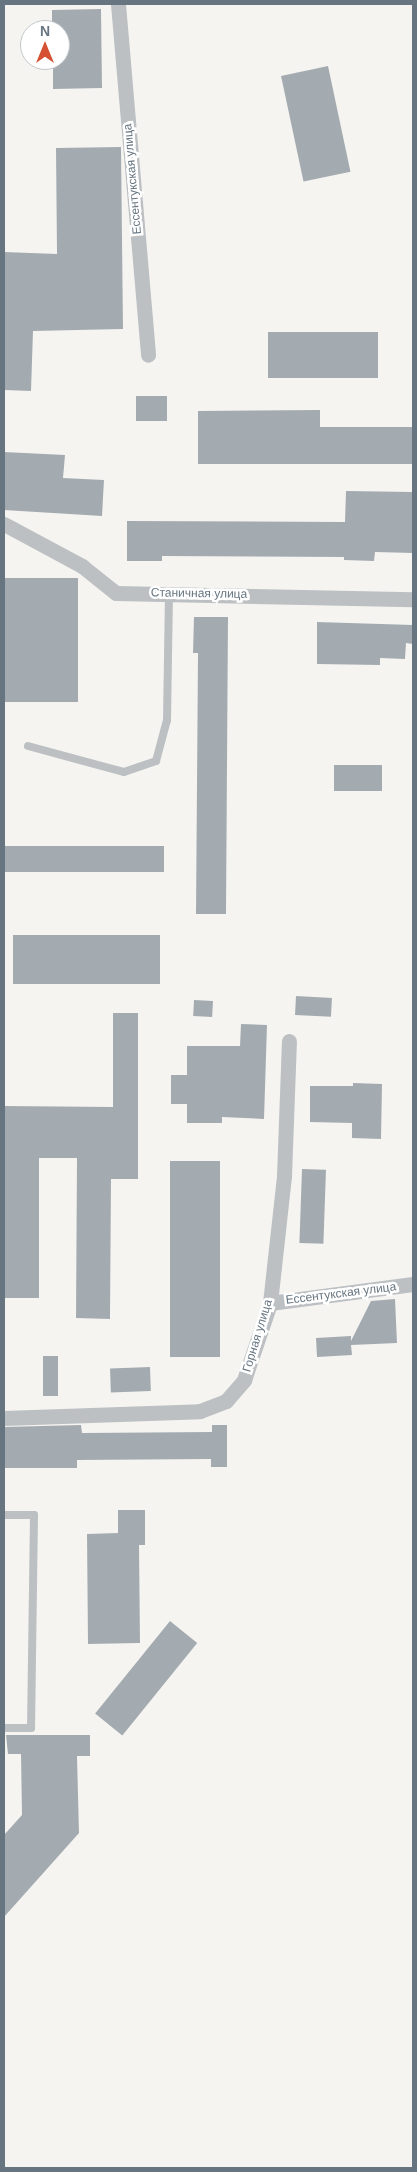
<!DOCTYPE html>
<html>
<head>
<meta charset="utf-8">
<style>
  body { margin:0 }
  #map { position:relative; width:417px; height:2172px; overflow:hidden; background:#f5f4f1; font-family:Helvetica,sans-serif }
  div>[style] { position:absolute }
  .building>* { inset:0; background:#a4abb0; transform-origin:0 0 }
  .service>* { height:8px; margin:-4px; padding:0 4px; transform-origin:4px; border-radius:4px; background:#bcc0c3 }
  .minor>* { height:15px; margin:-7.5px; padding:0 7.5px; transform-origin:7.5px; border-radius:7.5px; background:#bcc0c3 }
  span { translate:-50% -50%; white-space:nowrap; text-align:center; line-height:1.15; -webkit-text-stroke:5px #fff; paint-order:stroke }
  .street-label { font-size:12px; color:#667580 }
  .frame { position:absolute; inset:0; border:5px solid #667580; pointer-events:none }
  .north { position:absolute; left:20px; top:20px; width:50px; height:50px; box-sizing:border-box; background:#fff; border:1px solid #c2c8cc; border-radius:50%; rotate:0deg; font-size:14px; font-weight:700; line-height:20px; text-align:center; color:#667580 }
  .north::after { content:''; display:block; margin:auto; width:18px; height:22px; background:#d55131; clip-path:polygon(50% 0,100% 100%,50% 72%,0 100%) }
</style>
</head>
<body>
<div id="map">
  <div class="building">
    <i style="clip-path:polygon(101px 9px,102px 88px,53px 89px,53px 60px,60px 60px,60px 30px,52px 30px,52px 10px)"></i>
    <i style="left:328px;top:66px;width:108px;height:48px;rotate:78deg"></i>
    <i style="clip-path:polygon(121px 147px,123px 329px,33px 331px,31px 391px,4px 390px,4px 252px,57px 254px,56px 148px)"></i>
    <i style="left:268px;top:332px;width:110px;height:46px"></i>
    <i style="left:136px;top:396px;width:31px;height:25px"></i>
    <i style="clip-path:polygon(320px 410px,320px 427px,413px 427px,413px 464px,198px 464px,198px 411px)"></i>
    <i style="clip-path:polygon(4px 452px,65px 455px,63px 478px,104px 480px,102px 516px,4px 510px)"></i>
    <i style="clip-path:polygon(346px 491px,413px 492px,413px 553px,375px 552px,374px 561px,344px 560px,344px 557px,162px 556px,162px 561px,127px 561px,127px 521px,345px 522px)"></i>
    <i style="left:4px;top:578px;width:74px;height:124px"></i>
    <i style="clip-path:polygon(194px 617px,228px 617px,226px 914px,196px 914px,198px 653px,193px 653px)"></i>
    <i style="clip-path:polygon(317px 622px,413px 625px,413px 644px,406px 643px,405px 659px,380px 658px,380px 665px,317px 664px)"></i>
    <i style="left:334px;top:765px;width:48px;height:26px"></i>
    <i style="left:4px;top:846px;width:160px;height:26px"></i>
    <i style="left:13px;top:935px;width:147px;height:49px"></i>
    <i style="left:296px;top:996px;width:36px;height:19px;rotate:3deg"></i>
    <i style="left:194px;top:1000px;width:19px;height:16px;rotate:3deg"></i>
    <i style="clip-path:polygon(113px 1013px,138px 1013px,138px 1179px,111px 1179px,110px 1319px,76px 1318px,77px 1158px,39px 1158px,39px 1298px,4px 1298px,4px 1106px,113px 1107px)"></i>
    <i style="clip-path:polygon(241px 1024px,267px 1025px,264px 1119px,222px 1117px,222px 1123px,187px 1123px,187px 1104px,171px 1104px,171px 1075px,187px 1075px,187px 1046px,240px 1046px)"></i>
    <i style="clip-path:polygon(353px 1083px,382px 1084px,381px 1139px,352px 1138px,352px 1123px,310px 1122px,310px 1086px,353px 1086px)"></i>
    <i style="left:170px;top:1161px;width:50px;height:196px"></i>
    <i style="left:302px;top:1169px;width:24px;height:74px;rotate:2deg"></i>
    <i style="clip-path:polygon(395px 1299px,397px 1343px,351px 1345px,352px 1355px,317px 1357px,316px 1338px,351px 1336px,351px 1341px,371px 1301px)"></i>
    <i style="left:43px;top:1356px;width:15px;height:40px"></i>
    <i style="left:150px;top:1367px;width:24px;height:40px;rotate:88deg"></i>
    <i style="clip-path:polygon(81px 1425px,82px 1433px,212px 1432px,212px 1425px,227px 1425px,227px 1467px,211px 1467px,211px 1459px,77px 1460px,77px 1468px,4px 1468px,4px 1427px)"></i>
    <i style="clip-path:polygon(118px 1510px,145px 1510px,145px 1545px,139px 1545px,140px 1643px,88px 1644px,87px 1534px,118px 1533px)"></i>
    <i style="left:170px;top:1621px;width:35px;height:119px;rotate:39deg"></i>
    <i style="clip-path:polygon(6px 1735px,90px 1735px,90px 1756px,77px 1756px,79px 1833px,4px 1917px,4px 1835px,22px 1815px,21px 1754px,8px 1754px)"></i>
  </div>
  <div class="service">
    <i style="left:28px;top:746px;width:99px;rotate:15.2deg"></i>
    <i style="left:124px;top:772px;width:34px;rotate:-19deg"></i>
    <i style="left:156px;top:761px;width:42px;rotate:-75deg"></i>
    <i style="left:167px;top:720px;width:126px;rotate:-89.1deg"></i>
    <i style="left:4px;top:1515px;width:30px"></i>
    <i style="left:34px;top:1515px;width:213px;rotate:90.8deg"></i>
    <i style="left:31px;top:1728px;width:27px;rotate:180deg"></i>
  </div>
  <div class="minor">
    <i style="left:118px;top:4px;width:352px;rotate:85.1deg"></i>
    <i style="left:4px;top:524px;width:89px;rotate:28.3deg"></i>
    <i style="left:82px;top:566px;width:43px;rotate:38.5deg"></i>
    <i style="left:116px;top:593px;width:297px;rotate:1.2deg"></i>
    <i style="left:270px;top:1303px;width:144px;rotate:-7.6deg"></i>
    <i style="left:4px;top:1418px;width:196px;rotate:-2deg"></i>
    <i style="left:200px;top:1411px;width:28px;rotate:-21deg"></i>
    <i style="left:226px;top:1401px;width:28px;rotate:-49deg"></i>
    <i style="left:244px;top:1380px;width:81px;rotate:-71.3deg"></i>
    <i style="left:270px;top:1303px;width:128px;rotate:-83.7deg"></i>
    <i style="left:284px;top:1176px;width:135px;rotate:-87.9deg"></i>
  </div>
  <div class="street-label">
    <span style="left:133px;top:179px;rotate:-95deg">Ессентукская улица</span>
    <span style="left:199px;top:594px;rotate:1deg">Станичная улица</span>
    <span style="left:341px;top:1294px;rotate:-7deg">Ессентукская улица</span>
    <span style="left:258px;top:1336px;rotate:-73deg">Горная улица</span>
  </div>
  <div class="frame"></div>
  <div class="north">N</div>
</div>
</body>
</html>
